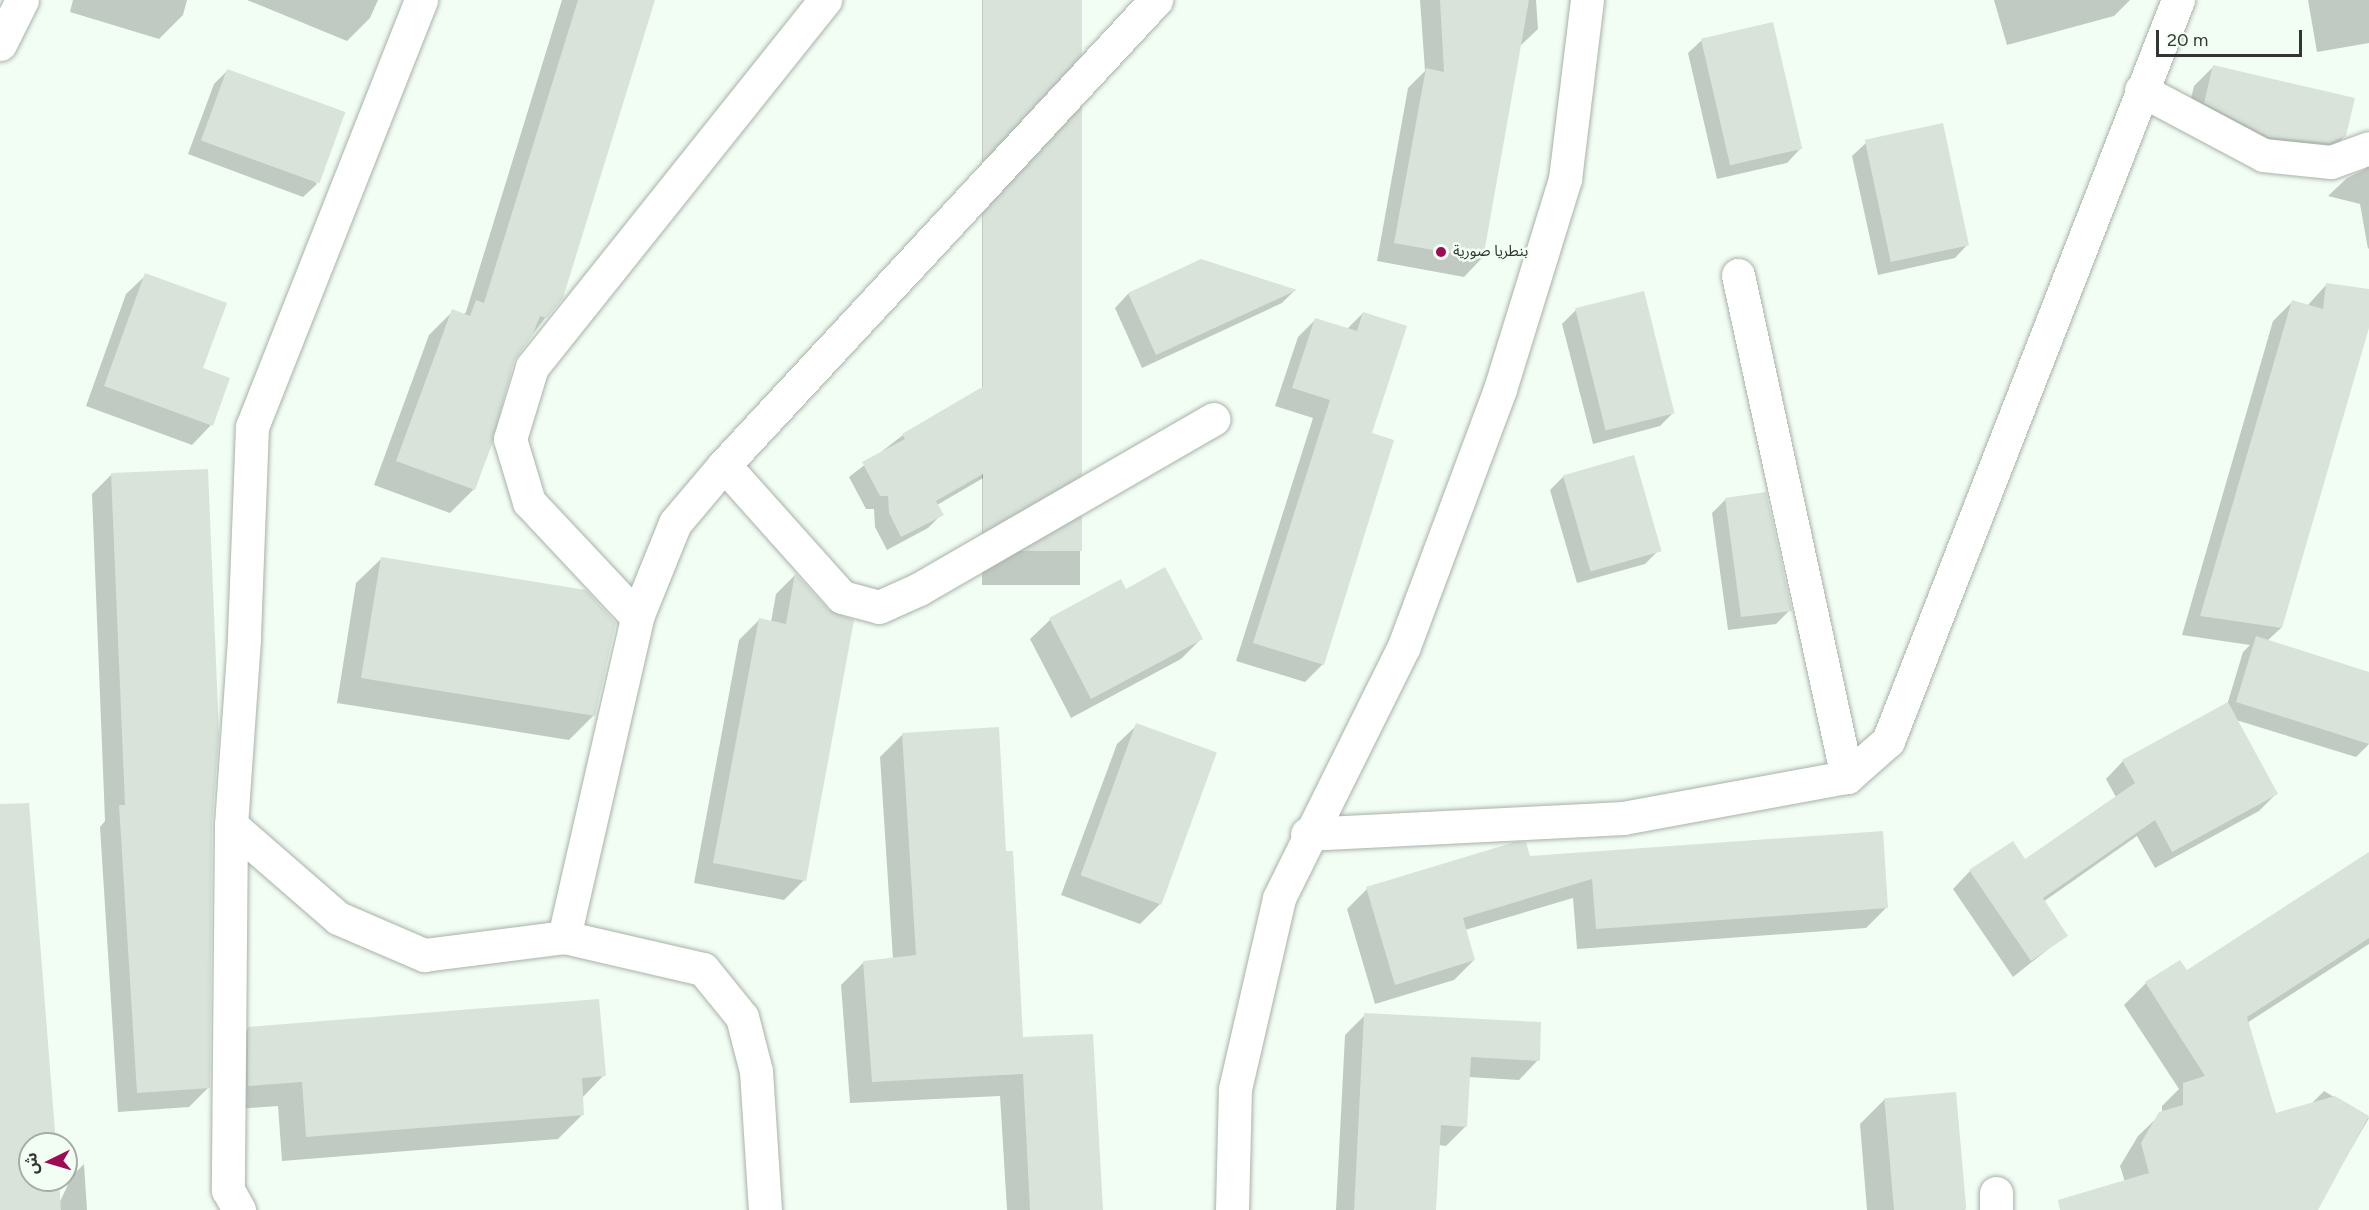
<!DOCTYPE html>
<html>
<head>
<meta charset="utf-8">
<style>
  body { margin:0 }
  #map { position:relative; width:2369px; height:1210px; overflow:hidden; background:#f2fdf3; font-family:Figtree,"Noto Sans Arabic",sans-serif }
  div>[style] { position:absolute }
  .shadow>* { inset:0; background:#0003; transform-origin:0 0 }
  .building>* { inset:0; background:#d9e3da; transform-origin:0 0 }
  .roads { filter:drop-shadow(0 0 2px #a8b2a9) drop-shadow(0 0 2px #a8b2a9) }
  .minor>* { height:33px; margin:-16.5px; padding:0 16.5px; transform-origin:16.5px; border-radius:16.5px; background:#fff }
  .dots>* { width:16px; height:16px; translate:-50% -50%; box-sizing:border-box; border:3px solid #f2fdf3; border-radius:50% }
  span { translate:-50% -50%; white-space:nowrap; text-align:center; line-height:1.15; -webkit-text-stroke:5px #f2fdf3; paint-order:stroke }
  .poi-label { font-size:15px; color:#323632 }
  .left { translate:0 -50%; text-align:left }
  .north { position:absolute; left:18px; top:1132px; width:60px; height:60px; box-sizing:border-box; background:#f2fdf3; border:2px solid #a5ada6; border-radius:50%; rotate:265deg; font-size:16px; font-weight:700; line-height:24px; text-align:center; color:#323632 }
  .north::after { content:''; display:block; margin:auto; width:21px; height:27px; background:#9e0b55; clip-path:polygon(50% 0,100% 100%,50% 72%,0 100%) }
  .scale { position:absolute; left:2156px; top:30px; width:146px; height:27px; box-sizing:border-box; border:3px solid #323632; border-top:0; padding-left:8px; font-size:18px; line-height:21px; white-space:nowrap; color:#323632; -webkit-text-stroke:4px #f2fdf3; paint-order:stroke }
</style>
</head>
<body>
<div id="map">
  <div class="shadow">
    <i style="clip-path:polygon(73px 0,187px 0,183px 15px,159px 39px,70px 12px)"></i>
    <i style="clip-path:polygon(247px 0,378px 0,370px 18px,347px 41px)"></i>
    <i style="clip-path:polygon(562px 0,653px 0,546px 317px,513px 360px,491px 444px,473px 490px,450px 513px,374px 485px,429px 335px,453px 311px,463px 315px,466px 312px)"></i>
    <i style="left:982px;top:0;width:98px;height:585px"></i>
    <i style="clip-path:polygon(1420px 0,1536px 0,1538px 29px,1519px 47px,1482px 258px,1464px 277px,1377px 261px,1408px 88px,1425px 71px)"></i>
    <i style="clip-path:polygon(1994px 0,2130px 0,2114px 16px,2007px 45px)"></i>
    <i style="clip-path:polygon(2308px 0,2369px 0,2369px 43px,2317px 52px)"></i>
    <i style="clip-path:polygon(1702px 40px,1800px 149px,1787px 163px,1717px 179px,1688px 53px)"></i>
    <i style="clip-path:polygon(2214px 66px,2345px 136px,2324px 156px,2185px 123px,2194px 86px)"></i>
    <i style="clip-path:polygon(228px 70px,317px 184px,303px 197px,188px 154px,214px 84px)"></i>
    <i style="clip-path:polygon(2369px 141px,2369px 248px,2368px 249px,2360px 204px,2328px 196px,2347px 178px,2366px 169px)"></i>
    <i style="clip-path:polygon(1866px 143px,1968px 244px,1955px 258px,1878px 275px,1852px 156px)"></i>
    <i style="clip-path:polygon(146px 275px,201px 369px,211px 425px,192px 445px,86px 406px,126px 294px)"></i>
    <i style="clip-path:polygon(2326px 285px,2369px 290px,2369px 323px,2281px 628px,2267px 641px,2369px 673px,2369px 744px,2356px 757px,2236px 720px,2276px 794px,2259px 811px,2155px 868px,2137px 836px,2043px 902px,2066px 935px,2013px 977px,1953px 889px,1970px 871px,2025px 861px,2116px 797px,2106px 779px,2123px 761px,2227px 705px,2243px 652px,2250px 645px,2182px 635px,2273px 321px,2292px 302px,2307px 306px)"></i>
    <i style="clip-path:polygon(1294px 291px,1282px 303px,1142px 368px,1115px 308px,1128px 294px)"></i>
    <i style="clip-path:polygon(1576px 310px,1673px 413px,1660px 426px,1593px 444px,1562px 324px)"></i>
    <i style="clip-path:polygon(1363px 313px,1371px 434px,1323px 664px,1305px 682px,1236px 661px,1313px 418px,1275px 406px,1298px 337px,1316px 319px,1347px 329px)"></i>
    <i style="clip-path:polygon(1054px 431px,1040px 445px,937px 505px,942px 514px,928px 528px,887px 550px,875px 527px,874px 509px,866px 509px,849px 477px,903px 435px)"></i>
    <i style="clip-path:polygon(112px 474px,211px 825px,209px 1087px,189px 1107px,118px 1112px,100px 827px,105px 821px,92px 494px)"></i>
    <i style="clip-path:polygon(1564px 476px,1659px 550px,1645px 564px,1577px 583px,1550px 490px)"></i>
    <i style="clip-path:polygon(1726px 499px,1790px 610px,1776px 624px,1728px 630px,1712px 513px)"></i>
    <i style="clip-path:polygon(381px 559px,594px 715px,569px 740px,337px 703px,356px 583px)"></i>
    <i style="clip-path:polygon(795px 575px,804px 880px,784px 900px,694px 883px,739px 640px,759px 620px,771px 622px,776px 594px)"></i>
    <i style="clip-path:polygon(1120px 581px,1125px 591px,1201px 639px,1181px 659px,1071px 718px,1030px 639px,1050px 620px)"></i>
    <i style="clip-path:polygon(1137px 725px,1160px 904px,1140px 924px,1061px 895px,1117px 744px)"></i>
    <i style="clip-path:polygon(903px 734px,1005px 853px,1021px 1039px,1101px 1210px,1007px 1210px,1000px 1096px,850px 1103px,841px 985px,863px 963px,893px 959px,880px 757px)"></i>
    <i style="clip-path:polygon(1529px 857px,1886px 908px,1866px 928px,1577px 949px,1573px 898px,1465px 930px,1474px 960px,1454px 980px,1375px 1004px,1347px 909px,1367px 889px)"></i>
    <i style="clip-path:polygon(2369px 865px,2369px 944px,2247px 1023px,2275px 1115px,2311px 1104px,2324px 1091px,2369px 1118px,2326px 1192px,2308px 1210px,2062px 1210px,2125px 1182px,2120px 1166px,2138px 1136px,2162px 1113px,2162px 1106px,2179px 1089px,2124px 1005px,2146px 983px,2186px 972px)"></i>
    <i style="clip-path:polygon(1365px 1015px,1538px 1060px,1519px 1080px,1468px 1077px,1466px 1126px,1446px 1146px,1438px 1145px,1435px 1210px,1336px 1210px,1345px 1035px)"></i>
    <i style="clip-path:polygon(249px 1028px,604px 1075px,582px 1098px,583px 1114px,558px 1139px,282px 1161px,278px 1106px,223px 1110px,224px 1053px)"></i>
    <i style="clip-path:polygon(1885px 1099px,1965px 1210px,1867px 1210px,1860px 1124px)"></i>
    <i style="clip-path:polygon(84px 1164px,87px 1210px,56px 1210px,72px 1176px)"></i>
  </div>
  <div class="building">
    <i style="clip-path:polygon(578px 0,655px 0,563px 298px,547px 318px,540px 316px,532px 336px,514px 361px,492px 444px,475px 490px,396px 461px,452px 309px,470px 316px,476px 300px,484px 303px)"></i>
    <i style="left:983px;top:0;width:99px;height:551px"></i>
    <i style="clip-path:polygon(1440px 0,1529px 0,1483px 259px,1394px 243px,1426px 68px,1444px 72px)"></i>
    <i style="left:1773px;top:22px;width:130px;height:74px;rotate:77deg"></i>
    <i style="clip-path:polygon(2213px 65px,2355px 98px,2346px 136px,2329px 143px,2269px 137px,2204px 103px)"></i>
    <i style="left:227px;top:69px;width:126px;height:76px;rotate:20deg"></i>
    <i style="left:1943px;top:123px;width:125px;height:80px;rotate:78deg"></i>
    <i style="clip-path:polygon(1201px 259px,1297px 290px,1156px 355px,1128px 293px)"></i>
    <i style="clip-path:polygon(145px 273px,227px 303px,203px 368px,230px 378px,213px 426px,104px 386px)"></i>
    <i style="clip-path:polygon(2326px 283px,2369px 289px,2369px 328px,2282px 628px,2200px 616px,2292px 300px,2323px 309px)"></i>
    <i style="left:1644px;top:291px;width:126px;height:71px;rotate:76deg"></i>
    <i style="clip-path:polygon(1363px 312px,1407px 326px,1372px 433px,1394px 440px,1324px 665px,1253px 643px,1330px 400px,1292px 388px,1315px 318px,1357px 331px)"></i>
    <i style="clip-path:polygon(1018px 366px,1056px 432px,936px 501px,944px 515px,901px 537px,889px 513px,888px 496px,880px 496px,862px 462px,905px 439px,902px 434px)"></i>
    <i style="left:1634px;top:455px;width:100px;height:74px;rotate:74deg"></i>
    <i style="clip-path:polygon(208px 469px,219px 734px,212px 825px,210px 1088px,137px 1093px,119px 805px,125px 805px,111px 473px)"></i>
    <i style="clip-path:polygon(1766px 492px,1792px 611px,1741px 617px,1725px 498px)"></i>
    <i style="clip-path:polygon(381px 557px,586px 590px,616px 623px,595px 716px,361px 678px)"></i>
    <i style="clip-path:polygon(1165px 567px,1203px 639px,1091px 699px,1049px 618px,1121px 579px,1126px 589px)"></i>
    <i style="clip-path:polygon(795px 573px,829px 610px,854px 620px,806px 881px,713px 863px,759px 618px,786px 624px)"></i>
    <i style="clip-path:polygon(2256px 636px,2369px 672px,2369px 744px,2236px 702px)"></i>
    <i style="clip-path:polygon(2228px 702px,2278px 794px,2172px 852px,2155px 820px,2043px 898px,2068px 936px,2031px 961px,1969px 870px,2013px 841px,2025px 859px,2135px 783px,2122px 760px)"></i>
    <i style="left:1136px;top:723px;width:86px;height:162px;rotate:20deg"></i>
    <i style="clip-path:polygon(999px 727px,1006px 851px,1013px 851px,1023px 1037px,1093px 1034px,1103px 1210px,1030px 1210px,1023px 1074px,872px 1082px,863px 961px,916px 955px,902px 733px)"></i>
    <i style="clip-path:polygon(29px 803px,56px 1144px,30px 1144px,30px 1180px,59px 1180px,61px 1210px,0 1210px,0 804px)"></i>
    <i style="clip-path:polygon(1883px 831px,1888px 908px,1596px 929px,1592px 879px,1463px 918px,1475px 960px,1395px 985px,1366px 887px,1515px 842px,1526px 842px,1530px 856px)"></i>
    <i style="clip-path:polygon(2369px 852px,2369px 938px,2247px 1017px,2276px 1113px,2335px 1096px,2369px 1116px,2318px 1210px,2060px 1210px,2058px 1200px,2149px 1173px,2141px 1143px,2159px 1112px,2183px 1105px,2183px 1083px,2205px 1076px,2145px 982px,2180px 960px,2187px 970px)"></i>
    <i style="clip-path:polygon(599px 999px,606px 1076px,582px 1078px,584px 1115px,306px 1137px,302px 1082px,248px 1086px,248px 1027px)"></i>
    <i style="clip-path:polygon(1364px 1013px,1541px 1022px,1540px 1061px,1471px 1057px,1467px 1127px,1441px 1125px,1436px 1210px,1354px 1210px)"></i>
    <i style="left:1956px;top:1092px;width:118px;height:72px;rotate:85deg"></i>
  </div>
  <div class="roads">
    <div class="minor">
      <i style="left:421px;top:0;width:459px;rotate:111.6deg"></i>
      <i style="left:252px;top:427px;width:212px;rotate:92.2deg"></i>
      <i style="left:244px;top:639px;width:186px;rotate:94deg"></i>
      <i style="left:231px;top:825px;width:142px;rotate:41deg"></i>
      <i style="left:338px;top:918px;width:94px;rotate:23.3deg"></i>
      <i style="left:424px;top:955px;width:141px;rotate:-7.3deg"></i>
      <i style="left:564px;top:937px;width:143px;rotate:13deg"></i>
      <i style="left:703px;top:969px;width:62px;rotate:50.9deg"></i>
      <i style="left:742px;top:1017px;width:56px;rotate:75.5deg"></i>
      <i style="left:756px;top:1071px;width:139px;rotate:86.3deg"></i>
      <i style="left:0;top:44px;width:49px;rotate:-63.4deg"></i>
      <i style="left:2141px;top:90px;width:138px;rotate:28deg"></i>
      <i style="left:2263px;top:155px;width:68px;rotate:5.9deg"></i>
      <i style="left:2331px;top:162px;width:40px;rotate:-20.2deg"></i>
      <i style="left:1738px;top:275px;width:514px;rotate:77.75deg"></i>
      <i style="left:724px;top:465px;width:177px;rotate:48.2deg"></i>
      <i style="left:842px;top:597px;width:38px;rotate:15deg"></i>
      <i style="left:879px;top:607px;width:44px;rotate:-24.2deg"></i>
      <i style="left:919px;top:589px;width:340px;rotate:-30deg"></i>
      <i style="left:637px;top:617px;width:158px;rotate:-133.2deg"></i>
      <i style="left:529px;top:502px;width:66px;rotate:-106.8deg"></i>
      <i style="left:510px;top:439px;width:75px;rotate:-73deg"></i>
      <i style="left:532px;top:367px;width:470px;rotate:-51.4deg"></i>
      <i style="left:231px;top:825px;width:365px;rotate:90.5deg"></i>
      <i style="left:228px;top:1190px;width:23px;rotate:61deg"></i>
      <i style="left:1307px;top:834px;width:316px;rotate:-2.9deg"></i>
      <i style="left:1623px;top:818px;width:228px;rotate:-10.4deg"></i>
      <i style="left:1847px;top:777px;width:55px;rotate:-41.3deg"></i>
      <i style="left:1888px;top:741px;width:796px;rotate:-68.63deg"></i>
      <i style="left:564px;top:937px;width:328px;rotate:-77.1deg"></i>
      <i style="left:637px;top:617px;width:101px;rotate:-68deg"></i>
      <i style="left:675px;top:523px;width:76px;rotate:-49.8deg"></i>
      <i style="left:724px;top:465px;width:635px;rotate:-47.11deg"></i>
      <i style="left:1996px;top:1193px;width:17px;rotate:90deg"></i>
      <i style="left:1232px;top:1210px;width:121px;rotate:-88.6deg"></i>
      <i style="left:1235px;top:1089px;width:196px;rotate:-77deg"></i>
      <i style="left:1279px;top:898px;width:281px;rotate:-63.6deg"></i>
      <i style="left:1404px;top:646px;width:274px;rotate:-69.5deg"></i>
      <i style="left:1500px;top:389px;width:220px;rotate:-72.8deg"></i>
      <i style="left:1565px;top:179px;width:180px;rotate:-83deg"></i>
    </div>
  </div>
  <div class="dots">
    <i style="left:1441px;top:252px;background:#9e0b55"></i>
  </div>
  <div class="poi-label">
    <span class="left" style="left:1453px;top:252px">بنطريا صورية</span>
  </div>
  <div class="north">ش</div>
  <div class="scale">20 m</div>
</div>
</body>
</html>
